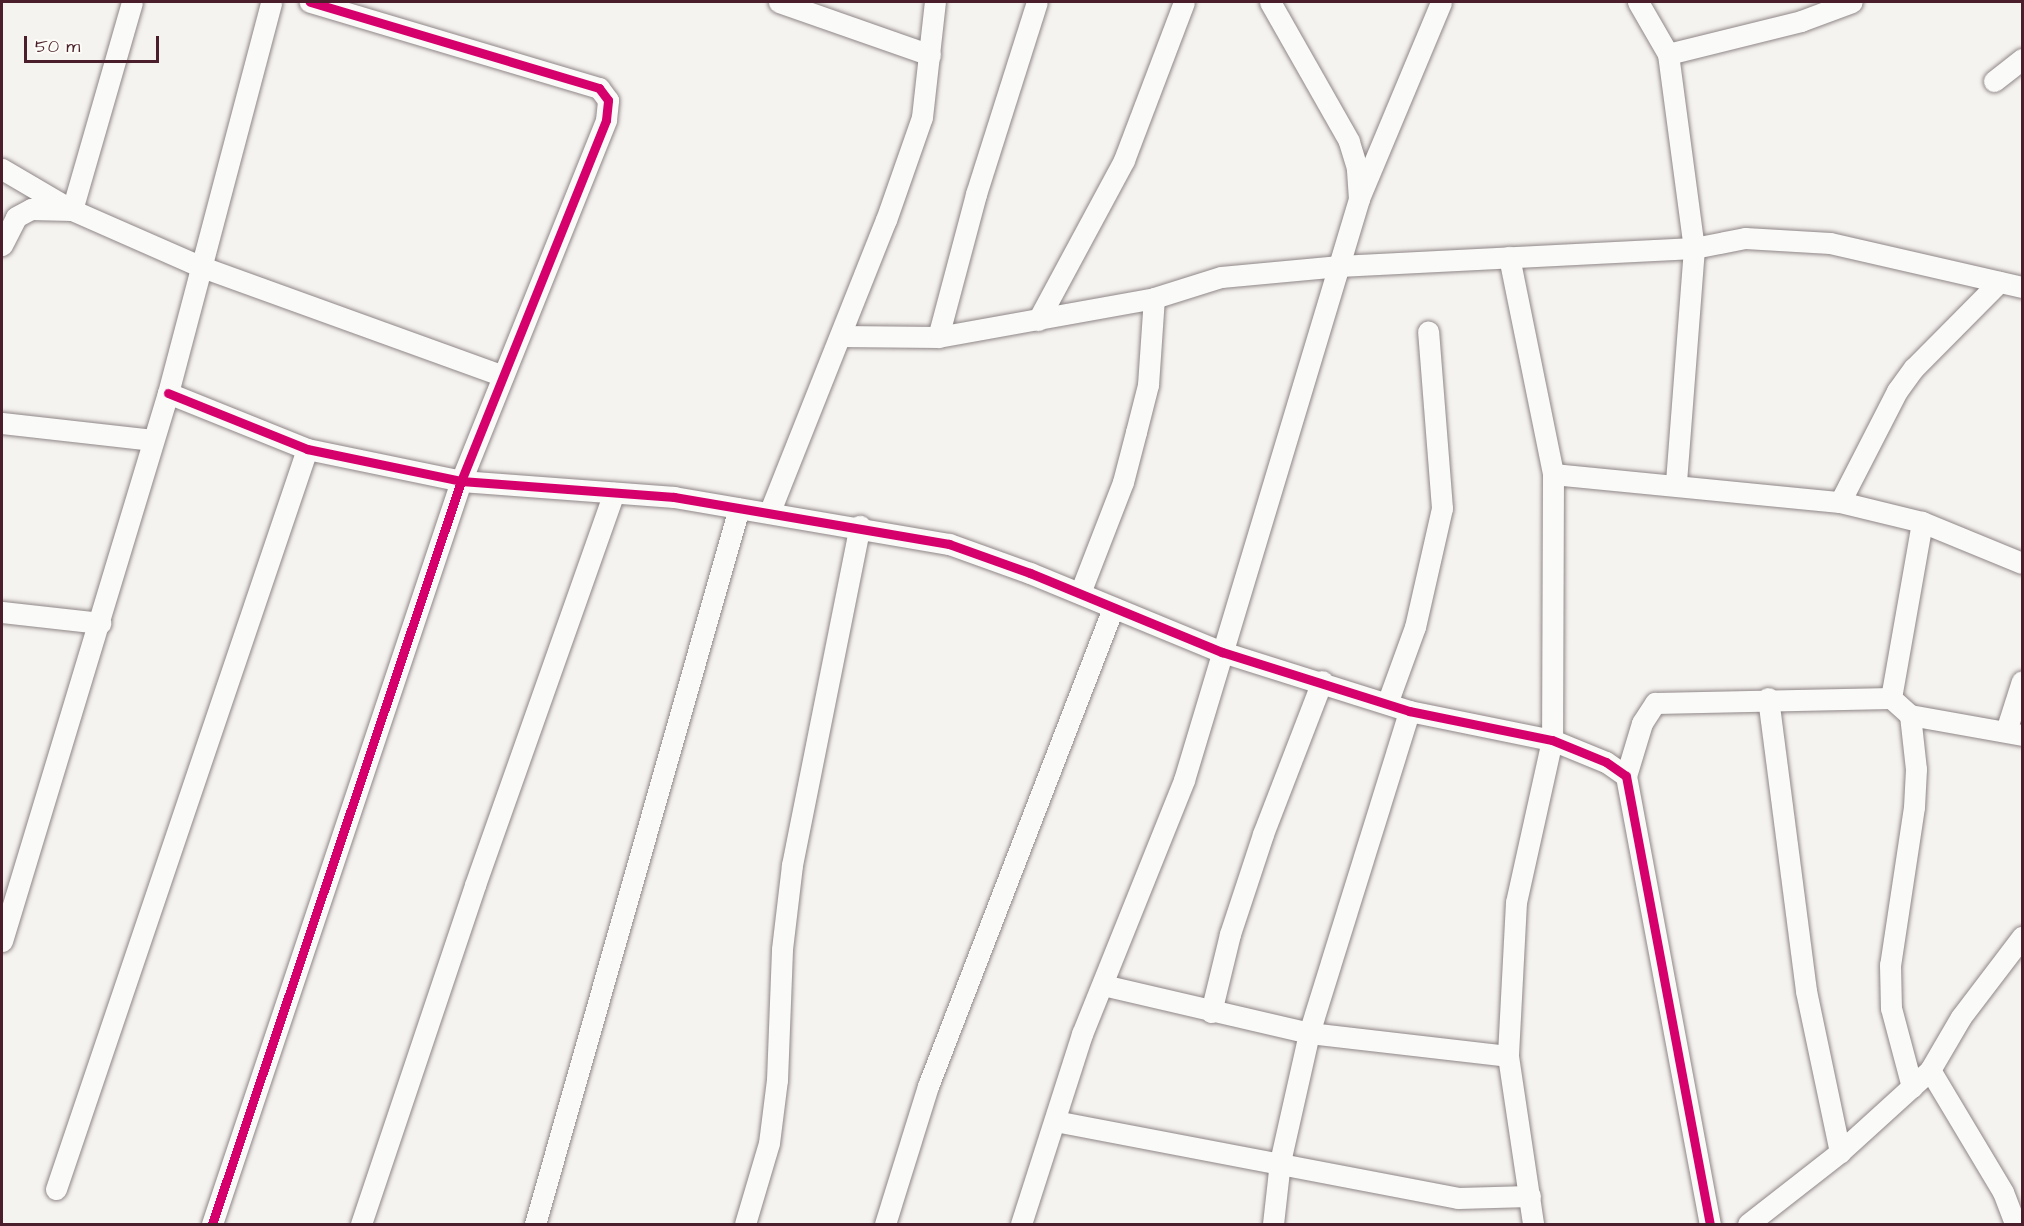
<!DOCTYPE html>
<html>
<head>
<meta charset="utf-8">
<style>
  body { margin:0 }
  #map { position:relative; width:2024px; height:1226px; overflow:hidden; background:#f5f3f0; font-family:"Architects Daughter",sans-serif }
  div>[style] { position:absolute }
  .roads { filter:drop-shadow(0 0 2px #8f8687) drop-shadow(0 0 2px #8f8687) }
  .street>* { height:21px; margin:-10.5px; padding:0 10.5px; transform-origin:10.5px; border-radius:10.5px; background:#fafaf8 }
  .cycleway>* { height:9px; margin:-4.5px; padding:0 4.5px; transform-origin:4.5px; border-radius:4.5px; background:#d6006c }
  span { translate:-50% -50%; white-space:nowrap; text-align:center; line-height:1.15; -webkit-text-stroke:4.5px #fdfcf7; paint-order:stroke }
  .frame { position:absolute; inset:0; border:3px solid #4a1f2b; pointer-events:none }
  .scale { position:absolute; left:24px; top:36px; width:135px; height:27px; box-sizing:border-box; border:3px solid #4a1f2b; border-top:0; padding-left:8px; font-size:18px; line-height:21px; white-space:nowrap; color:#4a1f2b; -webkit-text-stroke:4px #fdfcf7; paint-order:stroke }
</style>
</head>
<body>
<div id="map">
  <div class="roads">
    <div class="street">
      <i style="left:779px;top:2px;width:160px;rotate:19.3deg"></i>
      <i style="left:1638px;top:2px;width:60px;rotate:60deg"></i>
      <i style="left:1668px;top:54px;width:196px;rotate:82.4deg"></i>
      <i style="left:1694px;top:248px;width:237px;rotate:94.4deg"></i>
      <i style="left:1668px;top:54px;width:137px;rotate:-13.9deg"></i>
      <i style="left:1801px;top:21px;width:54px;rotate:-20.4deg"></i>
      <i style="left:1994px;top:81px;width:36px;rotate:-38deg"></i>
      <i style="left:2px;top:169px;width:81px;rotate:30.4deg"></i>
      <i style="left:72px;top:210px;width:142px;rotate:23.7deg"></i>
      <i style="left:202px;top:267px;width:320px;rotate:19.9deg"></i>
      <i style="left:1360px;top:196px;width:210px;rotate:-67.3deg"></i>
      <i style="left:2px;top:245px;width:31px;rotate:-63deg"></i>
      <i style="left:16px;top:217px;width:17px;rotate:-28deg"></i>
      <i style="left:31px;top:209px;width:41px;rotate:1.4deg"></i>
      <i style="left:72px;top:210px;width:216px;rotate:-73.9deg"></i>
      <i style="left:1509px;top:257px;width:221px;rotate:78.5deg"></i>
      <i style="left:1553px;top:474px;width:266px;rotate:90.2deg"></i>
      <i style="left:1552px;top:740px;width:166px;rotate:102.5deg"></i>
      <i style="left:1516px;top:902px;width:154px;rotate:93deg"></i>
      <i style="left:1508px;top:1056px;width:170px;rotate:81.5deg"></i>
      <i style="left:1038px;top:320px;width:182px;rotate:-61.7deg"></i>
      <i style="left:1124px;top:160px;width:169px;rotate:-69.2deg"></i>
      <i style="left:840px;top:336px;width:98px;rotate:0.6deg"></i>
      <i style="left:938px;top:337px;width:219px;rotate:-10.2deg"></i>
      <i style="left:1154px;top:298px;width:70px;rotate:-17.4deg"></i>
      <i style="left:1221px;top:277px;width:119px;rotate:-5.3deg"></i>
      <i style="left:1339px;top:266px;width:355px;rotate:-2.9deg"></i>
      <i style="left:1694px;top:248px;width:52px;rotate:-11.1deg"></i>
      <i style="left:1745px;top:238px;width:85px;rotate:3.4deg"></i>
      <i style="left:1830px;top:243px;width:197px;rotate:12.9deg"></i>
      <i style="left:938px;top:337px;width:148px;rotate:-75.1deg"></i>
      <i style="left:976px;top:194px;width:201px;rotate:-72.4deg"></i>
      <i style="left:168px;top:393px;width:150px;rotate:21.9deg"></i>
      <i style="left:307px;top:449px;width:157px;rotate:11.7deg"></i>
      <i style="left:461px;top:481px;width:214px;rotate:4.3deg"></i>
      <i style="left:674px;top:497px;width:279px;rotate:9.7deg"></i>
      <i style="left:949px;top:544px;width:86px;rotate:19.7deg"></i>
      <i style="left:1030px;top:573px;width:208px;rotate:22.4deg"></i>
      <i style="left:1222px;top:652px;width:196px;rotate:17.5deg"></i>
      <i style="left:1409px;top:711px;width:146px;rotate:11.5deg"></i>
      <i style="left:1552px;top:740px;width:58px;rotate:22.2deg"></i>
      <i style="left:1606px;top:762px;width:24px;rotate:35deg"></i>
      <i style="left:1626px;top:776px;width:456px;rotate:79.4deg"></i>
      <i style="left:2px;top:423px;width:152px;rotate:6.4deg"></i>
      <i style="left:1553px;top:474px;width:288px;rotate:5.6deg"></i>
      <i style="left:1840px;top:502px;width:84px;rotate:13.7deg"></i>
      <i style="left:1922px;top:522px;width:108px;rotate:22.3deg"></i>
      <i style="left:1840px;top:502px;width:125px;rotate:-62.8deg"></i>
      <i style="left:1897px;top:391px;width:29px;rotate:-54deg"></i>
      <i style="left:1914px;top:368px;width:121px;rotate:-45.3deg"></i>
      <i style="left:770px;top:511px;width:313px;rotate:-68.3deg"></i>
      <i style="left:886px;top:220px;width:109px;rotate:-70.7deg"></i>
      <i style="left:922px;top:117px;width:116px;rotate:-83.6deg"></i>
      <i style="left:1080px;top:593px;width:119px;rotate:-68.8deg"></i>
      <i style="left:1123px;top:482px;width:52px;rotate:-75.4deg"></i>
      <i style="left:1136px;top:432px;width:49px;rotate:-75.7deg"></i>
      <i style="left:1148px;top:385px;width:87px;rotate:-86.1deg"></i>
      <i style="left:2px;top:612px;width:99px;rotate:6.4deg"></i>
      <i style="left:1768px;top:698px;width:295px;rotate:82.6deg"></i>
      <i style="left:1806px;top:991px;width:165px;rotate:78.1deg"></i>
      <i style="left:1891px;top:698px;width:179px;rotate:-80deg"></i>
      <i style="left:1388px;top:701px;width:79px;rotate:-70deg"></i>
      <i style="left:1415px;top:627px;width:122px;rotate:-77.2deg"></i>
      <i style="left:1442px;top:508px;width:177px;rotate:-94.5deg"></i>
      <i style="left:1910px;top:715px;width:54px;rotate:83.7deg"></i>
      <i style="left:1916px;top:769px;width:38px;rotate:93deg"></i>
      <i style="left:1914px;top:807px;width:160px;rotate:98.6deg"></i>
      <i style="left:1890px;top:965px;width:43px;rotate:88.7deg"></i>
      <i style="left:1891px;top:1008px;width:82px;rotate:75.1deg"></i>
      <i style="left:2006px;top:731px;width:52px;rotate:-72.3deg"></i>
      <i style="left:1626px;top:776px;width:55px;rotate:-73.2deg"></i>
      <i style="left:1642px;top:723px;width:24px;rotate:-57deg"></i>
      <i style="left:1655px;top:703px;width:236px;rotate:-1.2deg"></i>
      <i style="left:1891px;top:698px;width:25px;rotate:42deg"></i>
      <i style="left:1910px;top:715px;width:114px;rotate:10.1deg"></i>
      <i style="left:2px;top:941px;width:573px;rotate:-73.15deg"></i>
      <i style="left:168px;top:393px;width:404px;rotate:-75.2deg"></i>
      <i style="left:1103px;top:985px;width:212px;rotate:13.1deg"></i>
      <i style="left:1309px;top:1033px;width:200px;rotate:6.6deg"></i>
      <i style="left:1211px;top:1012px;width:80px;rotate:-76.3deg"></i>
      <i style="left:1230px;top:934px;width:105px;rotate:-71.7deg"></i>
      <i style="left:1263px;top:834px;width:164px;rotate:-68.9deg"></i>
      <i style="left:1930px;top:1070px;width:142px;rotate:59.1deg"></i>
      <i style="left:2003px;top:1192px;width:34px;rotate:69deg"></i>
      <i style="left:1055px;top:1121px;width:410px;rotate:10.8deg"></i>
      <i style="left:1458px;top:1198px;width:72px;rotate:-1.6deg"></i>
      <i style="left:56px;top:1189px;width:781px;rotate:-71.26deg"></i>
      <i style="left:212px;top:1224px;width:784px;rotate:-71.47deg"></i>
      <i style="left:461px;top:481px;width:389px;rotate:-68.1deg"></i>
      <i style="left:606px;top:120px;width:20px;rotate:-84deg"></i>
      <i style="left:608px;top:100px;width:15px;rotate:-127deg"></i>
      <i style="left:599px;top:88px;width:302px;rotate:-163.4deg"></i>
      <i style="left:361px;top:1224px;width:358px;rotate:-71.4deg"></i>
      <i style="left:475px;top:885px;width:416px;rotate:-70.5deg"></i>
      <i style="left:535px;top:1224px;width:744px;rotate:-74.1deg"></i>
      <i style="left:745px;top:1224px;width:84px;rotate:-73.5deg"></i>
      <i style="left:769px;top:1143px;width:64px;rotate:-82.8deg"></i>
      <i style="left:777px;top:1080px;width:131px;rotate:-87.8deg"></i>
      <i style="left:782px;top:949px;width:85px;rotate:-83.2deg"></i>
      <i style="left:792px;top:865px;width:346px;rotate:-78.7deg"></i>
      <i style="left:885px;top:1224px;width:145px;rotate:-72.7deg"></i>
      <i style="left:928px;top:1086px;width:513px;rotate:-68.84deg"></i>
      <i style="left:1021px;top:1224px;width:200px;rotate:-72.2deg"></i>
      <i style="left:1082px;top:1034px;width:274px;rotate:-68.1deg"></i>
      <i style="left:1184px;top:780px;width:607px;rotate:-73.24deg"></i>
      <i style="left:1359px;top:199px;width:31px;rotate:-94deg"></i>
      <i style="left:1357px;top:168px;width:28px;rotate:-107deg"></i>
      <i style="left:1349px;top:141px;width:160px;rotate:-119.6deg"></i>
      <i style="left:1273px;top:1224px;width:62px;rotate:-83.6deg"></i>
      <i style="left:1280px;top:1162px;width:132px;rotate:-77.3deg"></i>
      <i style="left:1309px;top:1033px;width:337px;rotate:-72.7deg"></i>
      <i style="left:1748px;top:1224px;width:117px;rotate:-38deg"></i>
      <i style="left:1840px;top:1152px;width:122px;rotate:-42.3deg"></i>
      <i style="left:1930px;top:1070px;width:61px;rotate:-59.7deg"></i>
      <i style="left:1961px;top:1017px;width:101px;rotate:-52.7deg"></i>
    </div>
  </div>
  <div class="cycleway">
    <i style="left:168px;top:393px;width:150px;rotate:21.9deg"></i>
    <i style="left:307px;top:449px;width:157px;rotate:11.7deg"></i>
    <i style="left:461px;top:481px;width:214px;rotate:4.3deg"></i>
    <i style="left:674px;top:497px;width:279px;rotate:9.7deg"></i>
    <i style="left:949px;top:544px;width:86px;rotate:19.7deg"></i>
    <i style="left:1030px;top:573px;width:208px;rotate:22.4deg"></i>
    <i style="left:1222px;top:652px;width:196px;rotate:17.5deg"></i>
    <i style="left:1409px;top:711px;width:146px;rotate:11.5deg"></i>
    <i style="left:1552px;top:740px;width:58px;rotate:22.2deg"></i>
    <i style="left:1606px;top:762px;width:24px;rotate:35deg"></i>
    <i style="left:1626px;top:776px;width:456px;rotate:79.4deg"></i>
    <i style="left:212px;top:1224px;width:784px;rotate:-71.47deg"></i>
    <i style="left:461px;top:481px;width:389px;rotate:-68.1deg"></i>
    <i style="left:606px;top:120px;width:20px;rotate:-84deg"></i>
    <i style="left:608px;top:100px;width:15px;rotate:-127deg"></i>
    <i style="left:599px;top:88px;width:302px;rotate:-163.4deg"></i>
  </div>
  <div class="frame"></div>
  <div class="scale">50 m</div>
</div>
</body>
</html>
